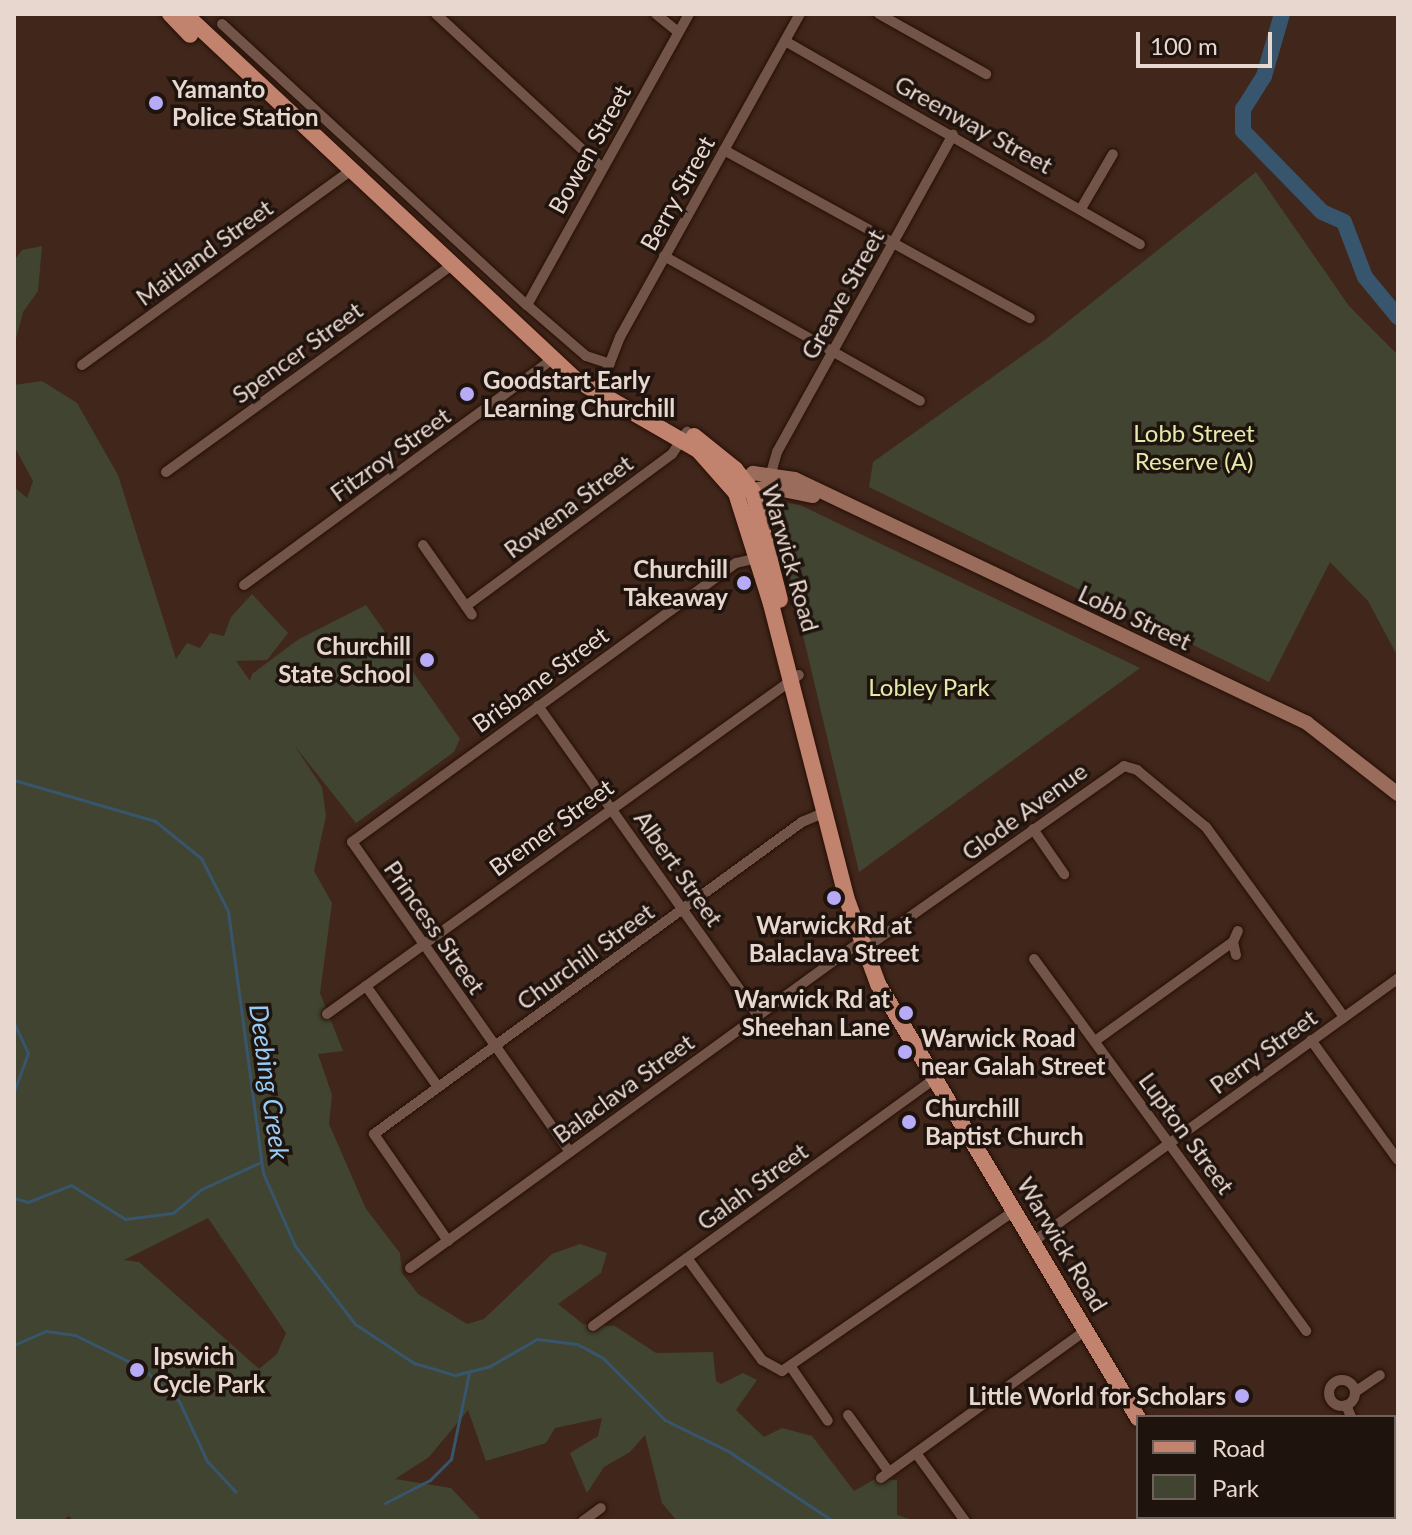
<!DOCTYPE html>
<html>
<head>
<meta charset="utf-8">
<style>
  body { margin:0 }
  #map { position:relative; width:1412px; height:1535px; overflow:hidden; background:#41271b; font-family:Lato,sans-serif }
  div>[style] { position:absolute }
  .green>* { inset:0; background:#414430 }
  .stream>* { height:3px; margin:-1.5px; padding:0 1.5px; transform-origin:1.5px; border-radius:1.5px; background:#37556c }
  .river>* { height:16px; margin:-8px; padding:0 8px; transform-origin:8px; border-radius:8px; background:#37556c }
  .roads { filter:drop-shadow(0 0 2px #260f05) drop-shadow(0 0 2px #260f05) }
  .minor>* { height:10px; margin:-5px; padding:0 5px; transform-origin:5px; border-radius:5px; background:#725548 }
  .minor>.ring { margin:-5px; padding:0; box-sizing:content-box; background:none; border:10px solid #725548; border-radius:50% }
  .secondary>* { height:14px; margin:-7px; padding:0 7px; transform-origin:7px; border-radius:7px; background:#9a6c5b }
  .primary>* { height:16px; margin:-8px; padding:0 8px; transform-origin:8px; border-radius:8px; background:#c2836e }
  .dots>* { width:22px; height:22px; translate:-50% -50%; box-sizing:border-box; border:4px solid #1f130e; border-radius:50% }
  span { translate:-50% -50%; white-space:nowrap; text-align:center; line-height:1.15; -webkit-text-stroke:7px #1f130e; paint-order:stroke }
  .poi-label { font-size:24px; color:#e8d7cf; font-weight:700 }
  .left { translate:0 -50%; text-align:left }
  .right { translate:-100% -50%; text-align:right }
  .street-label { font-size:24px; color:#e8d7cf }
  .park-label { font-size:24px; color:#e3ebab }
  .water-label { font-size:26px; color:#96cdf7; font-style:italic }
  .frame { position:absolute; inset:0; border:16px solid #e8d7cf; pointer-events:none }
  .legend { position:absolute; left:1136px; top:1415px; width:260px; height:104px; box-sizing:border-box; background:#1f130e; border:2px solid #6f615b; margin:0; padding:10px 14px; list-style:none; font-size:24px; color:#e8d7cf }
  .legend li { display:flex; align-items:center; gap:16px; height:40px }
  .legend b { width:40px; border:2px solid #6f615b }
  .scale { position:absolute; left:1136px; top:32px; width:136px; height:36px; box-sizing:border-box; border:4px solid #e8d7cf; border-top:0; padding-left:10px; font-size:24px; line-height:28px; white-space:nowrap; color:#e8d7cf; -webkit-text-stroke:6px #1f130e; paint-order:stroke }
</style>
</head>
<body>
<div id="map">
  <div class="green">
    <i style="clip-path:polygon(1256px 172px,1349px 306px,1398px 355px,1398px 657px,1368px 601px,1330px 562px,1269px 682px,869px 487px,873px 462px,1046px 339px)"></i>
    <i style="clip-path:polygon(42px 246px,38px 291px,23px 312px,14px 346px,14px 261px,22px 250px)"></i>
    <i style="clip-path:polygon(evenodd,42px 381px,77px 403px,118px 475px,176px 659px,187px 643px,200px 648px,210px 633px,224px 636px,231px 617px,252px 594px,288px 633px,267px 660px,236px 661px,250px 681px,252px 674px,299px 639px,366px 605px,460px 739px,454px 752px,356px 823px,294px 745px,322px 787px,326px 816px,314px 871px,332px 903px,320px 993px,343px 1051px,318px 1054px,332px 1095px,329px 1124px,366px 1209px,400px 1253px,402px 1273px,418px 1294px,467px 1324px,484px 1319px,552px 1254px,580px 1244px,607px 1253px,601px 1273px,558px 1304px,583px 1324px,615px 1326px,656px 1353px,713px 1352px,716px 1381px,721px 1384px,743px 1373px,757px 1380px,736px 1410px,764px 1437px,782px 1428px,812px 1436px,854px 1491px,875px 1479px,897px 1480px,897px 1515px,916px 1521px,677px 1521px,662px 1503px,645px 1435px,630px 1452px,604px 1467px,587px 1493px,570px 1453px,598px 1436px,602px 1418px,555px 1428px,546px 1443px,486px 1461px,468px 1410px,429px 1457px,395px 1479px,451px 1488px,482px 1521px,73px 1521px,69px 1516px,62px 1521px,14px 1521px,14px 487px,27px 498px,33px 481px,14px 446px,14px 385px,42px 381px,208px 1218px,286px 1333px,277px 1354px,259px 1369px,139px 1262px,124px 1260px,208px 1218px)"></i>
    <i style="clip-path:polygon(777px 501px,800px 505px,1140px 668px,859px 872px,793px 593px)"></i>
  </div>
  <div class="stream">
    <i style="left:14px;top:780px;width:147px;rotate:16.2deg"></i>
    <i style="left:155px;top:821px;width:59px;rotate:38.8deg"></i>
    <i style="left:201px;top:858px;width:59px;rotate:63deg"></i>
    <i style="left:228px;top:911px;width:264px;rotate:82.4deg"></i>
    <i style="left:263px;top:1173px;width:80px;rotate:66.3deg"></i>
    <i style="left:295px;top:1246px;width:98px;rotate:52.4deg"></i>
    <i style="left:355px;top:1324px;width:71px;rotate:33.5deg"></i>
    <i style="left:414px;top:1363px;width:43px;rotate:16.3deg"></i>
    <i style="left:455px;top:1375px;width:36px;rotate:-14deg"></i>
    <i style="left:490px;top:1366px;width:54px;rotate:-29.9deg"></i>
    <i style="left:537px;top:1339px;width:40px;rotate:7.1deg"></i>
    <i style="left:577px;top:1344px;width:30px;rotate:28deg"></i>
    <i style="left:603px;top:1358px;width:88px;rotate:45deg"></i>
    <i style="left:665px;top:1420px;width:70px;rotate:26.2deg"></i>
    <i style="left:728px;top:1451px;width:126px;rotate:33.7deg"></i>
    <i style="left:14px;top:1023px;width:33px;rotate:65deg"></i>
    <i style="left:28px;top:1053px;width:40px;rotate:110.2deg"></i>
    <i style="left:14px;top:1198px;width:15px;rotate:16deg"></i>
    <i style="left:28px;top:1202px;width:46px;rotate:-21.6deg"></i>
    <i style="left:71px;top:1185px;width:64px;rotate:32.2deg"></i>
    <i style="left:125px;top:1219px;width:48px;rotate:-7.1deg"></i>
    <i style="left:173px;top:1213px;width:38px;rotate:-40deg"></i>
    <i style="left:202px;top:1189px;width:65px;rotate:-24.6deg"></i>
    <i style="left:14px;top:1345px;width:35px;rotate:-24deg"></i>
    <i style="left:46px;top:1331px;width:29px;rotate:8deg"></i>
    <i style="left:75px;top:1335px;width:75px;rotate:26.2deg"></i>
    <i style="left:142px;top:1368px;width:50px;rotate:41.7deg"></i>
    <i style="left:179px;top:1401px;width:66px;rotate:65deg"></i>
    <i style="left:207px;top:1461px;width:42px;rotate:46.9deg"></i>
    <i style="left:385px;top:1503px;width:51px;rotate:-27.1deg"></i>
    <i style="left:430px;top:1480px;width:30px;rotate:-45deg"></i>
    <i style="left:451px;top:1459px;width:88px;rotate:-78.2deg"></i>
    <i style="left:1394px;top:1503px;width:6px;rotate:-51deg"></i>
    <i style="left:1378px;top:1521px;width:6px;rotate:-45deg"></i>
  </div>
  <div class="river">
    <i style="left:1282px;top:14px;width:65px;rotate:106.2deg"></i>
    <i style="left:1264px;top:76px;width:39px;rotate:122deg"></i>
    <i style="left:1243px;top:109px;width:22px;rotate:90deg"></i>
    <i style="left:1243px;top:131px;width:113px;rotate:45.7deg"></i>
    <i style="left:1322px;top:212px;width:24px;rotate:24deg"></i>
    <i style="left:1344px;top:222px;width:59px;rotate:69.1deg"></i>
    <i style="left:1365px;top:277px;width:52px;rotate:50.5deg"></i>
  </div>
  <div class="roads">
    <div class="minor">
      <i style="left:436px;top:14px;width:225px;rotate:42.8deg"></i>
      <i style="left:656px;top:14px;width:28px;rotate:39deg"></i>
      <i style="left:879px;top:14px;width:123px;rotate:29.3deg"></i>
      <i style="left:222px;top:24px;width:415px;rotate:42.7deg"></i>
      <i style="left:527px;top:305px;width:78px;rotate:40.8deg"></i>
      <i style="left:586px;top:356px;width:25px;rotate:18deg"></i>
      <i style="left:785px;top:41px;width:409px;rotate:29.8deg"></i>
      <i style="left:724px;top:150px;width:349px;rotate:28.8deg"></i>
      <i style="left:1082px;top:207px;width:61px;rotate:-59.7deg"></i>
      <i style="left:664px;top:256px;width:294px;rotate:29.5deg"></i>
      <i style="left:527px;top:305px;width:333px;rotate:-60.9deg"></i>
      <i style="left:82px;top:365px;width:329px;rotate:-35.9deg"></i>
      <i style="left:597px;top:396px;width:63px;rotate:-68.7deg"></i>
      <i style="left:620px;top:337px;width:370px;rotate:-60.9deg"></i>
      <i style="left:166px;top:472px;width:353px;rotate:-35.9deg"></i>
      <i style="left:771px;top:473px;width:22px;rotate:-74deg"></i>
      <i style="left:777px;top:452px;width:363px;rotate:-61deg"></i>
      <i style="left:423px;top:545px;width:85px;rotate:55deg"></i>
      <i style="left:244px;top:585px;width:386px;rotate:-36.2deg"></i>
      <i style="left:466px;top:606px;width:256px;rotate:-36.4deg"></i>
      <i style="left:672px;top:454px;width:27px;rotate:-56deg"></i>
      <i style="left:538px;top:706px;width:379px;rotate:54.6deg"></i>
      <i style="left:1033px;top:829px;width:55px;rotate:55.4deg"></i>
      <i style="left:864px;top:949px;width:318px;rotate:-35.1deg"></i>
      <i style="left:1124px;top:766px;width:14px;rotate:17deg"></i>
      <i style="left:1137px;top:770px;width:89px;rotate:39.6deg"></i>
      <i style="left:1206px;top:827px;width:235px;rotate:54deg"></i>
      <i style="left:1236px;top:955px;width:13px;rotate:-103deg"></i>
      <i style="left:1233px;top:942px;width:12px;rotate:-66deg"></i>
      <i style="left:1034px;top:959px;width:461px;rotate:53.8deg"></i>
      <i style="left:366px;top:986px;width:124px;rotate:54.5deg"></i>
      <i style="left:327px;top:1014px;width:581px;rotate:-35.69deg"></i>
      <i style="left:1311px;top:1040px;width:148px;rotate:54.1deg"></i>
      <i style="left:1095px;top:1041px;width:170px;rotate:-35.7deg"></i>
      <i style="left:570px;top:1152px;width:379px;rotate:-125.1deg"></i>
      <i style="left:352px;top:842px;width:475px;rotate:-36deg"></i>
      <i style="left:736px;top:563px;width:22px;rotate:-13deg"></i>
      <i style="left:448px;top:1241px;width:130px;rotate:-124.7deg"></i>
      <i style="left:374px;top:1134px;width:530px;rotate:-36.09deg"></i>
      <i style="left:802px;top:822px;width:25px;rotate:-23deg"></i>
      <i style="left:1034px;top:1241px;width:449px;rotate:-35.8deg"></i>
      <i style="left:687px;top:1258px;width:127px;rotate:53.7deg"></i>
      <i style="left:762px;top:1360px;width:23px;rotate:29deg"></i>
      <i style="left:782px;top:1371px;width:283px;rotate:-34.6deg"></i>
      <i style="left:410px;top:1268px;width:556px;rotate:-35.92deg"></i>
      <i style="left:593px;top:1326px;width:421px;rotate:-35.9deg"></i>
      <i style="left:791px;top:1367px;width:65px;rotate:55.6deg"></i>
      <i class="ring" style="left:1329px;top:1380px;width:16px;height:16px"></i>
      <i style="left:1355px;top:1392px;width:30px;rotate:-34deg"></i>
      <i style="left:1346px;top:1405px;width:13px;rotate:67deg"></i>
      <i style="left:848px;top:1415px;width:70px;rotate:54.3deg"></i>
      <i style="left:916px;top:1453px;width:84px;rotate:54.2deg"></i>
      <i style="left:881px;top:1478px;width:253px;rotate:-35.8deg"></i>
      <i style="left:1238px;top:1517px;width:5px;rotate:53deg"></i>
      <i style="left:583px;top:1521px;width:22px;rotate:-36deg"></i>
    </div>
    <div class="secondary">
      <i style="left:738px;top:490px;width:23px;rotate:-49deg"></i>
      <i style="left:753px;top:473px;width:42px;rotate:8.1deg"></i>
      <i style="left:795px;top:479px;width:567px;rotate:25.48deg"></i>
      <i style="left:1307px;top:723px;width:115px;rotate:38deg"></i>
      <i style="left:744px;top:492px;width:25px;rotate:-12deg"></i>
      <i style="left:768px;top:487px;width:46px;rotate:11.3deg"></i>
    </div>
    <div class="primary">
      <i style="left:170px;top:14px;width:29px;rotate:46deg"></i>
      <i style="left:185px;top:14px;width:534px;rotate:43.1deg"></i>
      <i style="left:575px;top:379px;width:142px;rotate:30deg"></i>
      <i style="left:698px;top:450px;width:57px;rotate:48.5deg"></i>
      <i style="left:736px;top:493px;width:116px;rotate:72.5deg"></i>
      <i style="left:771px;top:604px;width:302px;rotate:75.6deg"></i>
      <i style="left:846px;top:897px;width:93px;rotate:69.8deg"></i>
      <i style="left:878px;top:984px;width:506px;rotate:59.08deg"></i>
      <i style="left:694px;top:436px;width:53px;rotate:38.8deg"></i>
      <i style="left:735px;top:469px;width:29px;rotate:52deg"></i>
      <i style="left:753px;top:492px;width:111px;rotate:76deg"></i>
      <i style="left:1186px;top:1517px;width:4px;rotate:63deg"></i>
    </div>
  </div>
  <div class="dots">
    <i style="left:156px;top:103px;background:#b7abf8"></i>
    <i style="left:467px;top:394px;background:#b7abf8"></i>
    <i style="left:744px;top:583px;background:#b7abf8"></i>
    <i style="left:427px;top:660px;background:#b7abf8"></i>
    <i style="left:834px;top:898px;background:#b7abf8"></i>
    <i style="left:906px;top:1013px;background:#b7abf8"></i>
    <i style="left:905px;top:1052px;background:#b7abf8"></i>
    <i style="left:909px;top:1122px;background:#b7abf8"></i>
    <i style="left:137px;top:1370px;background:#b7abf8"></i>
    <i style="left:1242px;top:1396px;background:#b7abf8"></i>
  </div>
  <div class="poi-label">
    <span class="left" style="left:172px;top:103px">Yamanto<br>Police Station</span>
    <span class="left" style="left:483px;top:394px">Goodstart Early<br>Learning Churchill</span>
    <span class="right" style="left:728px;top:583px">Churchill<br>Takeaway</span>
    <span class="right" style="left:411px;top:660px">Churchill<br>State School</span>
    <span style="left:834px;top:939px">Warwick Rd at<br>Balaclava Street</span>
    <span class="right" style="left:890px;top:1013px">Warwick Rd at<br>Sheehan Lane</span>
    <span class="left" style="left:921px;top:1052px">Warwick Road<br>near Galah Street</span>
    <span class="left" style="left:925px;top:1122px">Churchill<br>Baptist Church</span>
    <span class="left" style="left:153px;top:1370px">Ipswich<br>Cycle Park</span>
    <span class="right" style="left:1226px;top:1396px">Little World for Scholars</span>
  </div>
  <div class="street-label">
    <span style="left:974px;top:124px;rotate:29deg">Greenway Street</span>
    <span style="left:589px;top:149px;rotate:-61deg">Bowen Street</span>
    <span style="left:677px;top:193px;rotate:-61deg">Berry Street</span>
    <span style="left:204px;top:252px;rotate:-36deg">Maitland Street</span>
    <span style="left:842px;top:294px;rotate:-61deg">Greave Street</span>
    <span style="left:297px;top:352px;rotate:-36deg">Spencer Street</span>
    <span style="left:390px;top:454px;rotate:-36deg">Fitzroy Street</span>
    <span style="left:568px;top:506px;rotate:-37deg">Rowena Street</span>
    <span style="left:791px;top:558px;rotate:74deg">Warwick Road</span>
    <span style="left:1135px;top:617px;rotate:25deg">Lobb Street</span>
    <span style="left:540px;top:679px;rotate:-36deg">Brisbane Street</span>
    <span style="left:1024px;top:811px;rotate:-36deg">Glode Avenue</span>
    <span style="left:551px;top:827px;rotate:-36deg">Bremer Street</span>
    <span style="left:679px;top:868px;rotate:55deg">Albert Street</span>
    <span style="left:435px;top:927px;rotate:55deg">Princess Street</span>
    <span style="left:585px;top:956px;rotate:-36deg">Churchill Street</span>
    <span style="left:1263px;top:1051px;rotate:-36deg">Perry Street</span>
    <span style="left:623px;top:1088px;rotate:-36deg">Balaclava Street</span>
    <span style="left:1187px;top:1133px;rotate:54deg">Lupton Street</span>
    <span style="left:752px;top:1186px;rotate:-36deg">Galah Street</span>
    <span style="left:1063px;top:1244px;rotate:59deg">Warwick Road</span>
  </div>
  <div class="park-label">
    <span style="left:1194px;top:447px">Lobb Street<br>Reserve (A)</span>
    <span style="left:929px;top:687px">Lobley Park</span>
  </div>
  <div class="water-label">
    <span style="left:269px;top:1082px;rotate:82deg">Deebing Creek</span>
  </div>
  <div class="frame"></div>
  <ul class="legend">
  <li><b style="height:10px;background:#c2836e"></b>Road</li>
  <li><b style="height:22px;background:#414430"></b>Park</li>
  </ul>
  <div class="scale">100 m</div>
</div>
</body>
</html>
